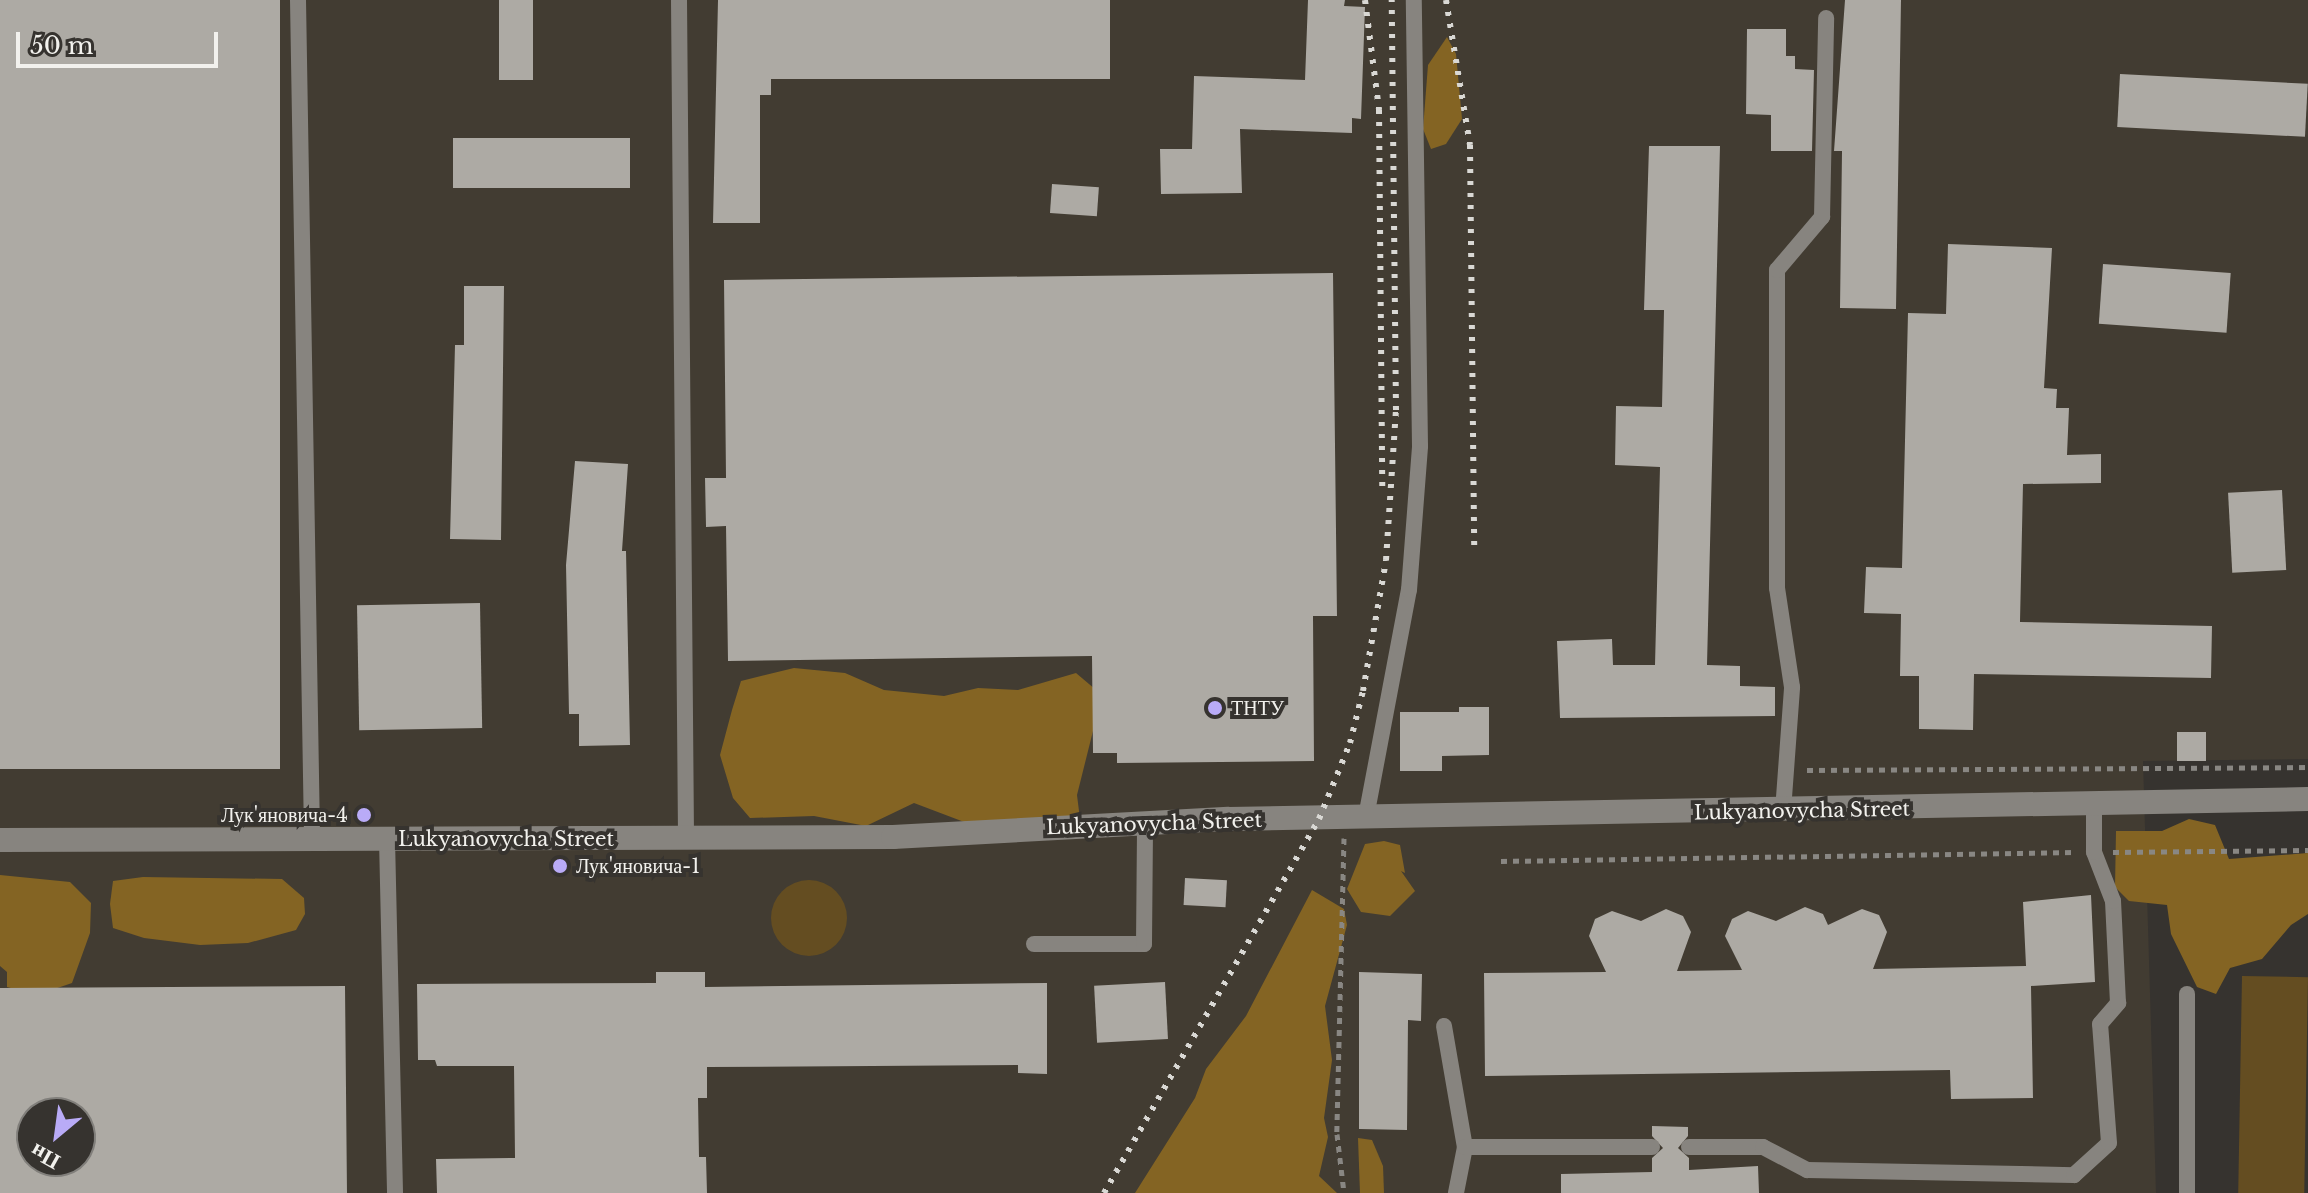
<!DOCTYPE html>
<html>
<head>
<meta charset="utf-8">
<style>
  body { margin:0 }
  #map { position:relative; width:2308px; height:1193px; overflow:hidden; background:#36332f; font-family:"Libre Baskerville",serif }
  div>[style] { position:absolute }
  .built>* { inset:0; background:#423c32 }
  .green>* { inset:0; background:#644d21; transform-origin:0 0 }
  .round { border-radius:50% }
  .forest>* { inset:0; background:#846423 }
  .building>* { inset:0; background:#adaaa4; transform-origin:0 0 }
  .path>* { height:5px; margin-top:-2.5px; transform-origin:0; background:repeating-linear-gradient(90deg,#898783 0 6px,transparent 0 12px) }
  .lane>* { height:16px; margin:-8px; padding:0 8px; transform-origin:8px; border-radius:8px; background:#87847f }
  .street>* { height:24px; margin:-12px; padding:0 12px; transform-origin:12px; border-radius:12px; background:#87847f }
  .rail>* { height:6px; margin-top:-3px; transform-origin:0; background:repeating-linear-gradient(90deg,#d9d8d4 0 4px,transparent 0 12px) }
  .dots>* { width:22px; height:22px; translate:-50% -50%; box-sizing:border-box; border:4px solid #36332f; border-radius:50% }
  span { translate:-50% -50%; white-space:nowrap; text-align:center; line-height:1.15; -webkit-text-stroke:8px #36332f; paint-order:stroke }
  .poi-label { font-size:20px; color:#f2f1ed }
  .left { translate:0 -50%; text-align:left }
  .right { translate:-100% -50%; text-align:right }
  .street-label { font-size:20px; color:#f2f1ed }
  .north { position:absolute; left:16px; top:1097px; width:80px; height:80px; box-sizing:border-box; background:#36332f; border:2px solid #817f7b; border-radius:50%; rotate:209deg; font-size:22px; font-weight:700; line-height:32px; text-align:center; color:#f2f1ed }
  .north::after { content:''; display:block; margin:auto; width:28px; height:36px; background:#b9abf7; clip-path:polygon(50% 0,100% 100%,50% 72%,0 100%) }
  .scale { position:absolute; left:16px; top:32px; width:202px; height:36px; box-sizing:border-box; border:4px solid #f2f1ed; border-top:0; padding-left:10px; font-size:24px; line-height:28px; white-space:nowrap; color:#f2f1ed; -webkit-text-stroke:6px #36332f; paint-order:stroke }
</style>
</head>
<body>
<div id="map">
  <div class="built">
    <i style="clip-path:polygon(evenodd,0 0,2308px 0,2308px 759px,2143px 761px,2156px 1193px,0 1193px,0 0,32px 1113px,80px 1113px,80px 1161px,32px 1161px,32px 1113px)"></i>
  </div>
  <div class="green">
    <i class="round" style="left:771px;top:880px;width:76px;height:76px"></i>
    <i style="left:2242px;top:976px;width:66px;height:217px;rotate:1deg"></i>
  </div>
  <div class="forest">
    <i style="clip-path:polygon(1447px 37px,1456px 54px,1462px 119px,1446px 144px,1431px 149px,1423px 129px,1428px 65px)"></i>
    <i style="clip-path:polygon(794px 668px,845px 673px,884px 690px,944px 696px,978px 688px,1018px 690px,1076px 673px,1102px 695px,1077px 795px,1080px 819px,980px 828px,914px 803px,866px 826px,814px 816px,750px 818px,733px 798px,720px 755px,732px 710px,741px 681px)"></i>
    <i style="clip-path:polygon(2189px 819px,2215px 825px,2229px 859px,2308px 853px,2308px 914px,2291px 925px,2262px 959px,2230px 968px,2216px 994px,2197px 987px,2171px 934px,2167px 905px,2129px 901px,2115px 887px,2116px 831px,2162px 831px)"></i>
    <i style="clip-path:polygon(1384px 841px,1400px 845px,1405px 873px,1401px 871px,1415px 891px,1390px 916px,1361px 912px,1347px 889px,1365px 844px)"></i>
    <i style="clip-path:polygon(0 875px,70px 882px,91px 903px,90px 933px,72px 983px,37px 995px,7px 987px,7px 972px,0 966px)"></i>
    <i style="clip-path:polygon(143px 877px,282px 879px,304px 898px,305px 914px,296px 930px,248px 943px,200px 945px,144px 938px,113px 928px,110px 904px,113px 881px)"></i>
    <i style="clip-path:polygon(1312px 890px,1344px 909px,1347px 925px,1325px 1006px,1332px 1060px,1324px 1118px,1328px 1137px,1319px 1176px,1337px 1193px,1135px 1193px,1195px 1098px,1206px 1069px,1246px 1016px)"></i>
    <i style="clip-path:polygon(1358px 1138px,1372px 1140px,1383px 1166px,1384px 1193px,1360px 1193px)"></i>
  </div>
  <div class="building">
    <i style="left:0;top:0;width:280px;height:769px"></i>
    <i style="left:499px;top:0;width:34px;height:80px"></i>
    <i style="clip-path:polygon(718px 0,1110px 0,1110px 79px,771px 79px,771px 95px,760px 95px,760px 223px,713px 223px)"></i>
    <i style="clip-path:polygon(1308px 0,1345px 0,1344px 6px,1365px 7px,1361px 119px,1352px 118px,1352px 133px,1240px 129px,1242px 193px,1161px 194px,1160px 149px,1192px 149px,1194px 76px,1305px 80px)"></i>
    <i style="clip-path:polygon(1845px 0,1901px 0,1896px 309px,1840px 308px,1842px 151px,1834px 151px)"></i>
    <i style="clip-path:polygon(1747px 29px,1786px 29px,1786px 56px,1795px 56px,1795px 69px,1814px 70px,1812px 151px,1771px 151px,1771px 115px,1746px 114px)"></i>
    <i style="left:2120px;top:74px;width:188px;height:53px;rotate:3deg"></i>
    <i style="left:453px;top:138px;width:177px;height:50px"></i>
    <i style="clip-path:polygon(1649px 146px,1720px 146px,1707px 665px,1740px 666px,1740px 686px,1775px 687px,1775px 716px,1560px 718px,1557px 641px,1612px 639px,1613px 665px,1655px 665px,1660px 467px,1615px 465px,1616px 406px,1662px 407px,1664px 310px,1644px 310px)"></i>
    <i style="left:1052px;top:184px;width:47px;height:29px;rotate:4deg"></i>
    <i style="clip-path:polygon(1948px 244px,2052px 248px,2044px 388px,2057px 389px,2056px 408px,2069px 408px,2067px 455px,2101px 454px,2101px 483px,2023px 484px,2020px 622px,2212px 626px,2211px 678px,1974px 674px,1973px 730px,1919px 729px,1919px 676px,1900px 676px,1901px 614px,1864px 613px,1866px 567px,1902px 568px,1908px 313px,1946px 314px)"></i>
    <i style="left:2103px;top:264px;width:128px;height:60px;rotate:4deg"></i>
    <i style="clip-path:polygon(1333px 273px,1337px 616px,1313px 616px,1314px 761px,1117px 763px,1117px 753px,1093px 753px,1092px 656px,728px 661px,726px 526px,706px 527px,705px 478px,726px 478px,724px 280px)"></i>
    <i style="clip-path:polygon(464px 286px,504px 286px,501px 540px,450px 539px,455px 345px,464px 345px)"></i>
    <i style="clip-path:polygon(575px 461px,628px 464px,622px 551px,626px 551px,630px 745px,579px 746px,579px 714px,569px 714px,566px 565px)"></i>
    <i style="left:2282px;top:490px;width:80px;height:54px;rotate:87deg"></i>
    <i style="left:480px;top:603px;width:125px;height:123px;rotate:89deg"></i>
    <i style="clip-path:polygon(1459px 707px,1489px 707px,1489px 755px,1442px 756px,1442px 771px,1400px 771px,1400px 712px,1459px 712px)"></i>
    <i style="left:2177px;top:732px;width:29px;height:29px"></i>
    <i style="left:1185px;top:878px;width:42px;height:27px;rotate:3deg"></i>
    <i style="clip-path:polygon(2091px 895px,2095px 982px,2031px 986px,2033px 1098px,1951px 1099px,1950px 1070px,1485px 1076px,1484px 973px,1606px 972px,1589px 936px,1595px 919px,1612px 911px,1641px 921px,1666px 909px,1683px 916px,1691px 932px,1677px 971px,1742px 970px,1725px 936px,1732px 919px,1748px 911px,1776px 921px,1805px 907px,1823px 914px,1828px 925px,1862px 909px,1879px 915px,1887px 932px,1873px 969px,2026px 966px,2023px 902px)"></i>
    <i style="clip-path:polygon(656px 972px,705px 972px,705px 987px,1047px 983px,1047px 1074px,1018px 1073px,1018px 1065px,707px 1067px,707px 1098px,698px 1098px,699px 1157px,706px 1157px,707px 1193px,437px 1193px,436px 1159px,515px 1158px,514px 1066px,437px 1066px,435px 1060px,418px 1060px,417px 984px,656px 983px)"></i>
    <i style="clip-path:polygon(1359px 972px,1422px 974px,1421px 1021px,1408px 1020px,1407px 1130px,1359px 1129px)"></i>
    <i style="left:1165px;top:982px;width:57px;height:71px;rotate:87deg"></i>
    <i style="clip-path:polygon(evenodd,345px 986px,347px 1193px,0 1193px,0 988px,345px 986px,32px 1113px,80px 1113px,80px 1161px,32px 1161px,32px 1113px)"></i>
    <i style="clip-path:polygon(1652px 1126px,1688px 1127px,1688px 1136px,1678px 1148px,1689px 1158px,1689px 1170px,1758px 1166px,1759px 1193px,1561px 1193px,1561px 1174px,1652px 1172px,1652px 1158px,1663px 1148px,1652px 1136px)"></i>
  </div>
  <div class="path">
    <i style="left:1807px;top:770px;width:501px;rotate:-0.34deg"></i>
    <i style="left:1344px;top:838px;width:296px;rotate:91.4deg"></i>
    <i style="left:1337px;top:1134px;width:59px;rotate:83.2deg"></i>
    <i style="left:2113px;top:852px;width:195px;rotate:-0.6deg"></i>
    <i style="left:1501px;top:861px;width:574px;rotate:-0.9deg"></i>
  </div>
  <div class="lane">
    <i style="left:298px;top:0;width:839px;rotate:89.04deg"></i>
    <i style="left:679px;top:0;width:838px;rotate:89.52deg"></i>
    <i style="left:1783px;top:811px;width:124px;rotate:-85.8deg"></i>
    <i style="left:1792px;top:687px;width:100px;rotate:-98.6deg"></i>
    <i style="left:1777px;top:588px;width:318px;rotate:-90deg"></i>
    <i style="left:1777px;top:270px;width:70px;rotate:-49.7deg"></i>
    <i style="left:1822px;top:217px;width:199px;rotate:-88.8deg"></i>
    <i style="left:1366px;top:817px;width:231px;rotate:-79.3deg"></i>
    <i style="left:1409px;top:590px;width:144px;rotate:-85.6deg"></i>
    <i style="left:1420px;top:446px;width:446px;rotate:-90.8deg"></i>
    <i style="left:387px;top:839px;width:354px;rotate:88.7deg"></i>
    <i style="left:1034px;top:944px;width:110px"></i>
    <i style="left:1144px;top:944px;width:120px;rotate:-89.5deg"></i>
    <i style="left:2187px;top:994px;width:199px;rotate:90deg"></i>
    <i style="left:1444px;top:1026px;width:123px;rotate:80.2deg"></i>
    <i style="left:1465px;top:1147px;width:47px;rotate:101.1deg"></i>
    <i style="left:1465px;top:1147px;width:187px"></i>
    <i style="left:1689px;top:1147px;width:74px"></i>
    <i style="left:1763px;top:1147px;width:50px;rotate:27.6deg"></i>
    <i style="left:1807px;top:1170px;width:267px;rotate:1.1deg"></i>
    <i style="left:2074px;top:1175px;width:47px;rotate:-42.4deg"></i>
    <i style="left:2109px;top:1143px;width:119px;rotate:-94.3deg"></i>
    <i style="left:2100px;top:1024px;width:28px;rotate:-49deg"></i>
    <i style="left:2118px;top:1003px;width:102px;rotate:-92.8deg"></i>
    <i style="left:2113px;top:901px;width:53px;rotate:-111.2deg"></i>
    <i style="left:2094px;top:852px;width:46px;rotate:-90deg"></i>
  </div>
  <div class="street">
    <i style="left:0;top:840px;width:893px;rotate:-0.19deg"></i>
    <i style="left:893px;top:837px;width:336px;rotate:-3.1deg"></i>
    <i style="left:1229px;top:819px;width:1079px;rotate:-1.06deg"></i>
  </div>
  <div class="rail">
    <i style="left:1365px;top:0;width:111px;rotate:82.7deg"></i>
    <i style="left:1379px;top:110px;width:378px;rotate:89.5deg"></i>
    <i style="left:1446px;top:0;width:147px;rotate:80.6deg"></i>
    <i style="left:1470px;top:145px;width:407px;rotate:89.4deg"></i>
    <i style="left:1104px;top:1193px;width:431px;rotate:-60.1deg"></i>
    <i style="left:1319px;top:819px;width:82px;rotate:-67.8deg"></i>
    <i style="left:1350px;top:743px;width:54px;rotate:-76deg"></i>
    <i style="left:1363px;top:691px;width:133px;rotate:-80deg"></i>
    <i style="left:1386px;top:560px;width:150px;rotate:-86.2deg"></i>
    <i style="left:1396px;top:410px;width:410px;rotate:-90.6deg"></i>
  </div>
  <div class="dots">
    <i style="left:1215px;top:708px;background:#b9abf7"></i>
    <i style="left:364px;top:815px;background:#b9abf7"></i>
    <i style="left:560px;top:866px;background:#b9abf7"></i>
  </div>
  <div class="poi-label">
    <span class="left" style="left:1231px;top:708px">ТНТУ</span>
    <span class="right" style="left:348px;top:815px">Лук'яновича-4</span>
    <span class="left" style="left:576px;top:866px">Лук'яновича-1</span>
  </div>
  <div class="street-label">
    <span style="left:1802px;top:811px;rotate:-1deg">Lukyanovycha Street</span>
    <span style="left:1154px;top:824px;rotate:-2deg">Lukyanovycha Street</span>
    <span style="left:506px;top:839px">Lukyanovycha Street</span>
  </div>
  <div class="north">Пн</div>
  <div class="scale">50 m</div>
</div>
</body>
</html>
